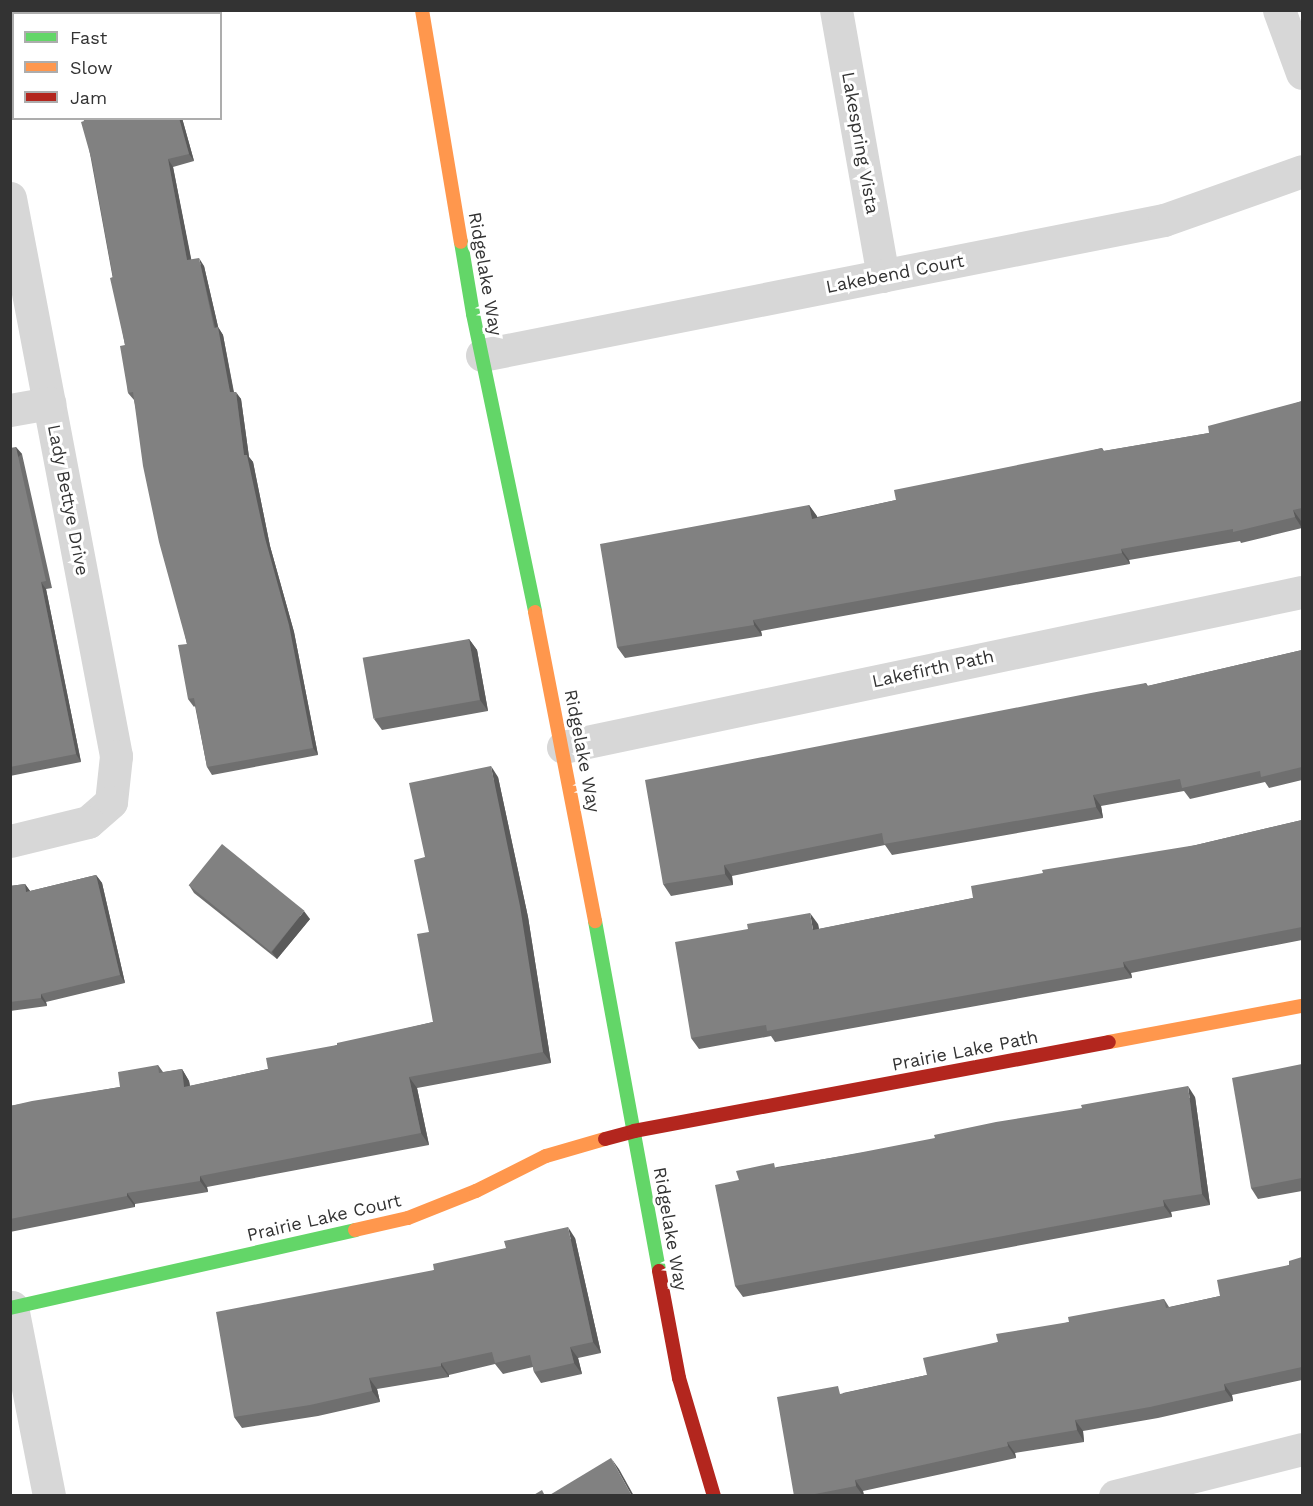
<!DOCTYPE html>
<html>
<head>
<meta charset="utf-8">
<style>
  body { margin:0 }
  #map { position:relative; width:1313px; height:1506px; overflow:hidden; background:#fff; font-family:"Work Sans",sans-serif }
  div>[style] { position:absolute }
  .street>* { height:33px; margin:-16.5px; padding:0 16.5px; transform-origin:16.5px; border-radius:16.5px; background:#d7d7d7 }
  .fast>* { height:14px; margin:-7px; padding:0 7px; transform-origin:7px; border-radius:7px; background:#63d668 }
  .slow>* { height:14px; margin:-7px; padding:0 7px; transform-origin:7px; border-radius:7px; background:#ff974d }
  .jam>* { height:14px; margin:-7px; padding:0 7px; transform-origin:7px; border-radius:7px; background:#b3261e }
  .wall>* { inset:0; background:#6f6f6f }
  .shaded-wall>* { inset:0; background:#5a5a5a; transform-origin:0 0 }
  .building>* { inset:0; background:#818181; transform-origin:0 0 }
  span { translate:-50% -50%; white-space:nowrap; text-align:center; line-height:1.15; -webkit-text-stroke:6px #fff; paint-order:stroke }
  .street-label { font-size:18px; color:#333 }
  .frame { position:absolute; inset:0; border:12px solid #333; pointer-events:none }
  .legend { position:absolute; left:12px; top:12px; width:210px; height:108px; box-sizing:border-box; background:#fff; border:2px solid #adadad; margin:0; padding:8px 10px; list-style:none; font-size:18px; color:#333 }
  .legend li { display:flex; align-items:center; gap:12px; height:30px }
  .legend b { width:30px; border:2px solid #adadad }
</style>
</head>
<body>
<div id="map">
  <div class="street">
    <i style="left:836px;top:10px;width:270px;rotate:80deg"></i>
    <i style="left:1279px;top:10px;width:67px;rotate:69.9deg"></i>
    <i style="left:10px;top:198px;width:568px;rotate:79.24deg"></i>
    <i style="left:116px;top:756px;width:46px;rotate:96.2deg"></i>
    <i style="left:111px;top:802px;width:30px;rotate:139deg"></i>
    <i style="left:88px;top:822px;width:80px;rotate:166.3deg"></i>
    <i style="left:482px;top:355px;width:695px;rotate:-11.2deg"></i>
    <i style="left:1164px;top:220px;width:146px;rotate:-19.5deg"></i>
    <i style="left:10px;top:410px;width:40px;rotate:-10deg"></i>
    <i style="left:563px;top:747px;width:755px;rotate:-11.85deg"></i>
    <i style="left:12px;top:1307px;width:193px;rotate:78.9deg"></i>
    <i style="left:1115px;top:1496px;width:193px;rotate:-14.1deg"></i>
  </div>
  <div class="fast">
    <i style="left:461px;top:242px;width:73px;rotate:80.5deg"></i>
    <i style="left:473px;top:314px;width:304px;rotate:78.2deg"></i>
    <i style="left:595px;top:921px;width:356px;rotate:79.6deg"></i>
    <i style="left:10px;top:1308px;width:354px;rotate:-12.7deg"></i>
  </div>
  <div class="slow">
    <i style="left:422px;top:10px;width:235px;rotate:80.5deg"></i>
    <i style="left:535px;top:612px;width:315px;rotate:79deg"></i>
    <i style="left:1109px;top:1042px;width:196px;rotate:-10.6deg"></i>
    <i style="left:355px;top:1230px;width:54px;rotate:-12.8deg"></i>
    <i style="left:408px;top:1218px;width:73px;rotate:-21.7deg"></i>
    <i style="left:476px;top:1191px;width:78px;rotate:-26.6deg"></i>
    <i style="left:546px;top:1156px;width:61px;rotate:-16.1deg"></i>
  </div>
  <div class="jam">
    <i style="left:605px;top:1139px;width:30px;rotate:-15deg"></i>
    <i style="left:634px;top:1131px;width:483px;rotate:-10.6deg"></i>
    <i style="left:659px;top:1271px;width:109px;rotate:79.4deg"></i>
    <i style="left:679px;top:1378px;width:123px;rotate:73.5deg"></i>
  </div>
  <div class="wall">
    <i style="clip-path:polygon(182px 118px,194px 161px,173px 167px,191px 260px,204px 266px,218px 327px,223px 335px,234px 392px,241px 399px,249px 457px,253px 462px,270px 546px,294px 632px,318px 755px,212px 775px,207px 767px,195px 706px,194px 707px,188px 699px,187px 644px,134px 400px,128px 393px,125px 345px,84px 121px)"></i>
    <i style="clip-path:polygon(1302px 401px,1302px 521px,1301px 521px,1302px 528px,1241px 543px,1240px 541px,1129px 560px,1130px 564px,761px 631px,762px 636px,625px 658px,617px 647px,809px 505px,817px 517px,896px 500px,1102px 448px,1104px 451px,1209px 433px)"></i>
    <i style="clip-path:polygon(10px 448px,22px 454px,52px 588px,46px 589px,81px 762px,10px 776px)"></i>
    <i style="clip-path:polygon(469px 639px,477px 650px,488px 711px,382px 730px,374px 719px)"></i>
    <i style="clip-path:polygon(1302px 650px,1302px 780px,1269px 788px,1265px 782px,1190px 799px,1184px 791px,1101px 806px,1103px 818px,892px 855px,885px 845px,732px 876px,733px 885px,671px 896px,663px 884px,1146px 683px,1148px 686px)"></i>
    <i style="clip-path:polygon(498px 777px,528px 917px,551px 1063px,417px 1088px,429px 1145px,207px 1187px,208px 1192px,135px 1204px,135px 1207px,10px 1232px,10px 1106px,120px 1087px,158px 1065px,163px 1072px,182px 1069px,189px 1081px,190px 1086px,268px 1069px,337px 1045px,433px 1022px,429px 932px,425px 857px)"></i>
    <i style="clip-path:polygon(1302px 820px,1302px 940px,1131px 973px,1132px 978px,775px 1042px,771px 1036px,699px 1049px,691px 1038px,818px 924px,819px 929px,973px 898px)"></i>
    <i style="clip-path:polygon(96px 875px,102px 883px,125px 983px,46px 1002px,47px 1006px,10px 1011px,10px 886px,25px 884px,30px 891px)"></i>
    <i style="clip-path:polygon(189px 885px,310px 919px,277px 959px,194px 893px)"></i>
    <i style="clip-path:polygon(1302px 1064px,1302px 1191px,1258px 1199px,1251px 1188px)"></i>
    <i style="clip-path:polygon(1195px 1097px,1210px 1205px,1171px 1212px,1172px 1217px,743px 1297px,735px 1286px,739px 1180px,777px 1167px)"></i>
    <i style="clip-path:polygon(575px 1238px,601px 1353px,578px 1358px,582px 1374px,541px 1383px,534px 1372px,533px 1367px,503px 1374px,495px 1364px,449px 1375px,449px 1377px,377px 1389px,380px 1402px,318px 1416px,242px 1428px,234px 1417px,434px 1270px)"></i>
    <i style="clip-path:polygon(1302px 1257px,1302px 1380px,1232px 1395px,1233px 1401px,1158px 1418px,1083px 1431px,1084px 1442px,1015px 1453px,1016px 1458px,863px 1491px,864px 1496px,794px 1496px,843px 1393px,927px 1375px,998px 1342px,1069px 1322px,1164px 1299px,1169px 1307px,1220px 1296px,1289px 1265px)"></i>
  </div>
  <div class="shaded-wall">
    <i style="clip-path:polygon(161px 10px,166px 10px,166px 14px,162px 14px)"></i>
    <i style="clip-path:polygon(179px 118px,182px 118px,194px 161px,189px 154px)"></i>
    <i style="clip-path:polygon(168px 159px,173px 167px,193px 268px,187px 260px)"></i>
    <i style="clip-path:polygon(199px 258px,204px 266px,220px 335px,218px 327px,223px 335px,235px 400px,230px 392px)"></i>
    <i style="clip-path:polygon(236px 392px,241px 399px,249px 457px,253px 462px,270px 546px,294px 632px,318px 755px,313px 748px,244px 455px)"></i>
    <i style="left:16px;top:447px;width:9px;height:137px;rotate:49deg"></i>
    <i style="clip-path:polygon(809px 505px,817px 516px,819px 530px,812px 519px)"></i>
    <i style="clip-path:polygon(1293px 510px,1301px 521px,1302px 528px,1295px 517px)"></i>
    <i style="clip-path:polygon(1121px 549px,1129px 560px,1130px 564px,1122px 553px)"></i>
    <i style="clip-path:polygon(41px 582px,46px 589px,81px 762px,76px 754px)"></i>
    <i style="clip-path:polygon(753px 620px,761px 631px,762px 636px,754px 625px)"></i>
    <i style="clip-path:polygon(469px 639px,477px 650px,488px 711px,480px 700px)"></i>
    <i style="clip-path:polygon(491px 766px,498px 777px,528px 917px,551px 1063px,543px 1052px)"></i>
    <i style="clip-path:polygon(1093px 795px,1101px 806px,1103px 818px,1096px 807px)"></i>
    <i style="clip-path:polygon(724px 865px,732px 876px,733px 885px,725px 874px)"></i>
    <i style="clip-path:polygon(96px 875px,102px 883px,125px 983px,120px 975px)"></i>
    <i style="clip-path:polygon(25px 884px,30px 891px,26px 892px)"></i>
    <i style="clip-path:polygon(304px 911px,310px 919px,277px 959px,272px 952px)"></i>
    <i style="clip-path:polygon(810px 913px,818px 924px,821px 942px,813px 930px)"></i>
    <i style="clip-path:polygon(1123px 962px,1131px 973px,1132px 978px,1124px 967px)"></i>
    <i style="clip-path:polygon(41px 994px,46px 1002px,47px 1006px,41px 998px)"></i>
    <i style="clip-path:polygon(182px 1069px,189px 1081px,192px 1098px,184px 1087px)"></i>
    <i style="clip-path:polygon(409px 1077px,417px 1088px,429px 1145px,421px 1133px)"></i>
    <i style="clip-path:polygon(1188px 1086px,1195px 1097px,1210px 1205px,1202px 1194px)"></i>
    <i style="clip-path:polygon(200px 1176px,207px 1187px,208px 1192px,200px 1181px)"></i>
    <i style="clip-path:polygon(127px 1193px,135px 1204px,135px 1207px,127px 1196px)"></i>
    <i style="clip-path:polygon(1163px 1200px,1171px 1212px,1172px 1217px,1164px 1206px)"></i>
    <i style="clip-path:polygon(568px 1227px,575px 1238px,601px 1353px,593px 1342px)"></i>
    <i style="clip-path:polygon(570px 1347px,578px 1358px,582px 1374px,574px 1363px)"></i>
    <i style="clip-path:polygon(441px 1363px,449px 1375px,449px 1377px,441px 1366px)"></i>
    <i style="clip-path:polygon(369px 1378px,377px 1389px,380px 1402px,372px 1391px)"></i>
    <i style="clip-path:polygon(1224px 1384px,1232px 1395px,1233px 1401px,1225px 1390px)"></i>
    <i style="clip-path:polygon(1075px 1420px,1083px 1431px,1084px 1442px,1077px 1430px)"></i>
    <i style="clip-path:polygon(1007px 1442px,1015px 1453px,1016px 1458px,1008px 1446px)"></i>
    <i style="clip-path:polygon(611px 1458px,619px 1469px,634px 1496px,632px 1496px)"></i>
    <i style="clip-path:polygon(855px 1480px,863px 1491px,864px 1496px,863px 1496px,856px 1486px)"></i>
  </div>
  <div class="building">
    <i style="left:61px;top:10px;width:100px;height:4px"></i>
    <i style="clip-path:polygon(83px 118px,179px 118px,189px 154px,168px 159px,187px 260px,199px 258px,214px 328px,218px 327px,230px 392px,236px 392px,244px 455px,247px 455px,265px 538px,289px 625px,313px 748px,207px 767px,194px 698px,188px 699px,178px 645px,187px 644px,159px 542px,143px 466px,133px 392px,128px 393px,120px 346px,125px 345px,110px 278px,113px 277px,92px 161px,81px 122px,84px 121px)"></i>
    <i style="clip-path:polygon(1302px 401px,1302px 508px,1293px 510px,1295px 517px,1233px 532px,1233px 529px,1121px 549px,1122px 553px,753px 620px,754px 625px,617px 647px,600px 544px,809px 505px,812px 519px,896px 500px,894px 490px,1102px 448px,1103px 451px,1209px 433px,1208px 426px)"></i>
    <i style="clip-path:polygon(16px 447px,46px 581px,41px 582px,76px 754px,10px 767px,10px 448px)"></i>
    <i style="left:469px;top:639px;width:62px;height:108px;rotate:80deg"></i>
    <i style="clip-path:polygon(1302px 650px,1302px 767px,1261px 777px,1260px 771px,1182px 788px,1180px 779px,1093px 795px,1096px 807px,884px 844px,882px 833px,724px 865px,725px 874px,663px 884px,645px 780px,1091px 693px,1146px 683px,1147px 686px)"></i>
    <i style="clip-path:polygon(491px 766px,520px 906px,543px 1052px,409px 1077px,421px 1133px,200px 1176px,200px 1181px,127px 1193px,127px 1196px,10px 1219px,10px 1106px,32px 1101px,120px 1087px,118px 1072px,158px 1065px,159px 1073px,182px 1069px,184px 1087px,268px 1069px,266px 1058px,337px 1045px,337px 1043px,433px 1022px,417px 934px,429px 932px,414px 860px,425px 857px,409px 783px)"></i>
    <i style="clip-path:polygon(1302px 820px,1302px 927px,1123px 962px,1124px 967px,767px 1031px,766px 1025px,691px 1038px,675px 942px,748px 929px,747px 924px,810px 913px,813px 930px,973px 898px,971px 886px,1043px 873px,1042px 870px,1196px 845px)"></i>
    <i style="left:222px;top:844px;width:106px;height:53px;rotate:39deg"></i>
    <i style="clip-path:polygon(96px 875px,120px 975px,41px 994px,41px 998px,10px 1002px,10px 886px,25px 884px,26px 892px)"></i>
    <i style="clip-path:polygon(1302px 1064px,1302px 1178px,1251px 1188px,1232px 1078px)"></i>
    <i style="clip-path:polygon(1188px 1086px,1202px 1194px,1163px 1200px,1164px 1206px,735px 1286px,715px 1185px,739px 1180px,736px 1171px,774px 1163px,775px 1168px,863px 1152px,935px 1138px,934px 1135px,996px 1122px,1082px 1108px,1081px 1105px)"></i>
    <i style="clip-path:polygon(568px 1227px,593px 1342px,570px 1347px,574px 1363px,534px 1372px,530px 1355px,495px 1363px,492px 1352px,441px 1363px,441px 1366px,369px 1378px,372px 1391px,310px 1405px,234px 1417px,216px 1312px,434px 1270px,433px 1264px,506px 1248px,504px 1241px)"></i>
    <i style="clip-path:polygon(1302px 1257px,1302px 1367px,1224px 1384px,1225px 1390px,1150px 1407px,1075px 1420px,1077px 1430px,1007px 1442px,1008px 1446px,855px 1480px,856px 1486px,805px 1496px,794px 1496px,777px 1397px,838px 1386px,840px 1394px,927px 1375px,923px 1358px,998px 1342px,996px 1334px,1069px 1322px,1068px 1317px,1164px 1299px,1166px 1308px,1220px 1296px,1217px 1280px,1289px 1265px,1289px 1261px)"></i>
    <i style="clip-path:polygon(611px 1458px,632px 1496px,548px 1496px)"></i>
    <i style="clip-path:polygon(542px 1490px,545px 1496px,532px 1496px)"></i>
  </div>
  <div class="street-label">
    <span style="left:860px;top:143px;rotate:80deg">Lakespring Vista</span>
    <span style="left:485px;top:274px;rotate:80deg">Ridgelake Way</span>
    <span style="left:895px;top:274px;rotate:-11deg">Lakebend Court</span>
    <span style="left:68px;top:500px;rotate:79deg">Lady Bettye Drive</span>
    <span style="left:933px;top:669px;rotate:-12deg">Lakefirth Path</span>
    <span style="left:582px;top:751px;rotate:79deg">Ridgelake Way</span>
    <span style="left:965px;top:1051px;rotate:-11deg">Prairie Lake Path</span>
    <span style="left:324px;top:1218px;rotate:-13deg">Prairie Lake Court</span>
    <span style="left:670px;top:1229px;rotate:80deg">Ridgelake Way</span>
  </div>
  <div class="frame"></div>
  <ul class="legend">
  <li><b style="height:8px;background:#63d668"></b>Fast</li>
  <li><b style="height:8px;background:#ff974d"></b>Slow</li>
  <li><b style="height:8px;background:#b3261e"></b>Jam</li>
  </ul>
</div>
</body>
</html>
